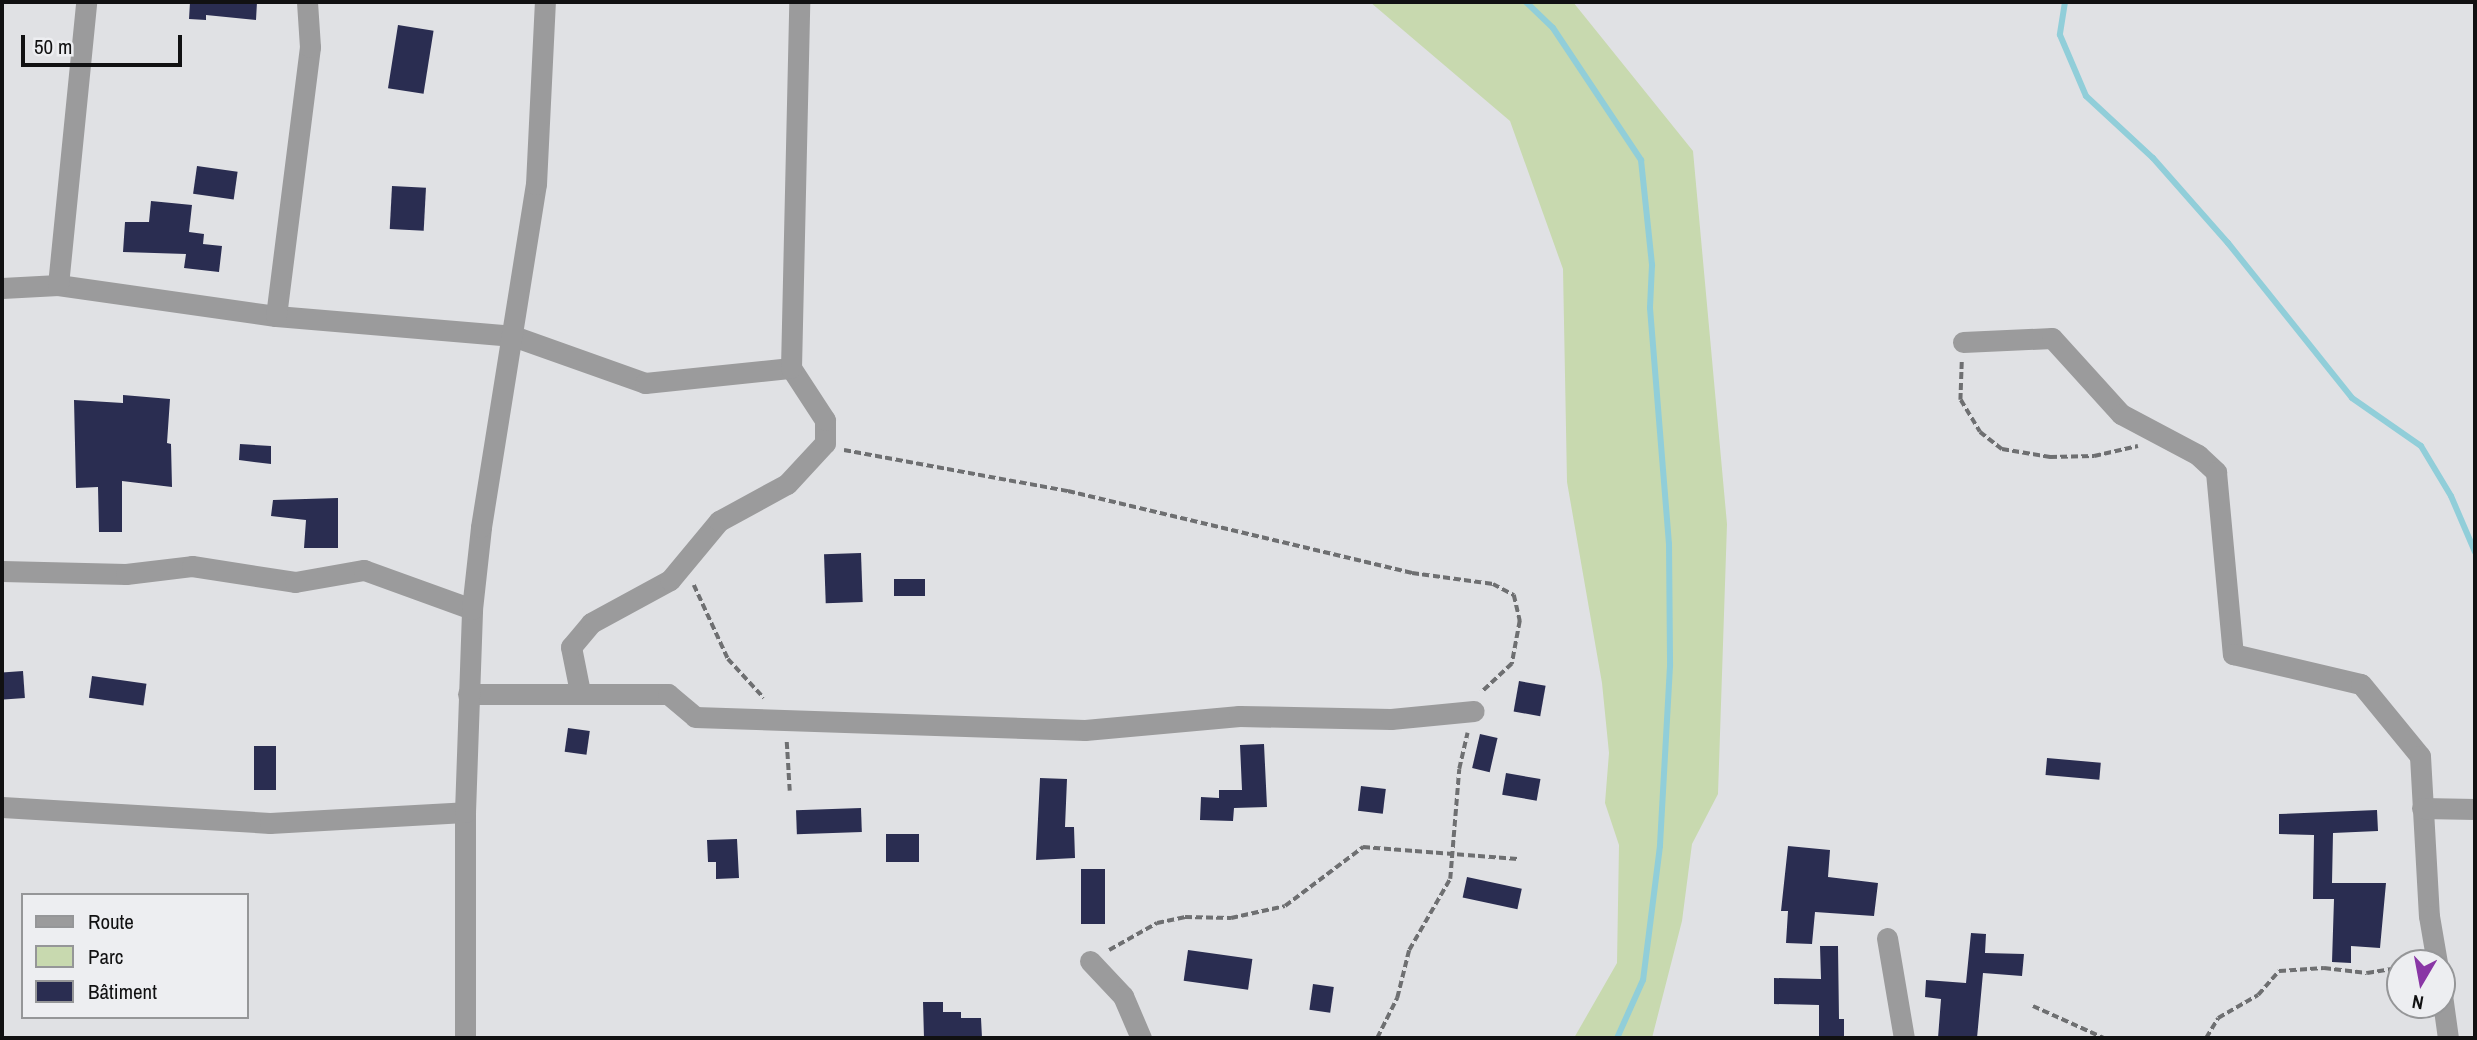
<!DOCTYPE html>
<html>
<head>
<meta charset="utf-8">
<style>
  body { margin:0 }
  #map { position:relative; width:2477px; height:1040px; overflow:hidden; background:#e0e1e4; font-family:"Archivo Narrow",sans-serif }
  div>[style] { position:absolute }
  .green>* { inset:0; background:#c8d9af }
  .stream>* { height:6px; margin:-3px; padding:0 3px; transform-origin:3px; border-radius:3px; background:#91ced9 }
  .building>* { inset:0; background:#2a2d51; transform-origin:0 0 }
  .path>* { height:3.5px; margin-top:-1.75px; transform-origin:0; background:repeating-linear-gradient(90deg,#6e6f71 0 7px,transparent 0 10.5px) }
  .minor>* { height:21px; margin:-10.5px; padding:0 10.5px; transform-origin:10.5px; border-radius:10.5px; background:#9b9b9c }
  span { translate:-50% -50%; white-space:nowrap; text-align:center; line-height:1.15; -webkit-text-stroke:7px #edeef1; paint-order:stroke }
  .frame { position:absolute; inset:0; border:4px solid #111112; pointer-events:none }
  .legend { position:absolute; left:21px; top:893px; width:228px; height:126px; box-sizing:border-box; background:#edeef1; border:2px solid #959698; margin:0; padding:9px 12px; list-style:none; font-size:21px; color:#111112 }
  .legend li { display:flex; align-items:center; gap:14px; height:35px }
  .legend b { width:35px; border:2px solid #959698 }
  .north { position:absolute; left:2386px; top:949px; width:70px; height:70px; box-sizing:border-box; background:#edeef1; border:2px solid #959698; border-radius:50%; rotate:190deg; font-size:19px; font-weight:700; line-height:28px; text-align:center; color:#111112 }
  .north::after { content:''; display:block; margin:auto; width:24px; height:32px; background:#8936a5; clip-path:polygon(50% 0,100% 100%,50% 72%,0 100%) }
  .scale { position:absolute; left:21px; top:35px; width:161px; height:32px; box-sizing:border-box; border:4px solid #111112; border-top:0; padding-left:9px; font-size:21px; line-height:24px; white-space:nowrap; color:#111112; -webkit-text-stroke:5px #edeef1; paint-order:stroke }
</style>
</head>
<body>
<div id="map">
  <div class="green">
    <i style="clip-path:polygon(1370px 2px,1573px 2px,1693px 151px,1727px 524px,1718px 794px,1692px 844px,1682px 921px,1652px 1038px,1574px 1038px,1617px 963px,1619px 845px,1605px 803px,1609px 753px,1602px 683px,1567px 482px,1563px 269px,1510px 121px)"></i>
  </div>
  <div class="stream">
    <i style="left:1526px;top:2px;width:37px;rotate:44deg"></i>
    <i style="left:1553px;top:28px;width:159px;rotate:56.3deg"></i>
    <i style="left:1641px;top:160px;width:106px;rotate:84deg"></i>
    <i style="left:1652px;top:265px;width:43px;rotate:92.7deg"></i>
    <i style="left:1650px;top:308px;width:237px;rotate:85.4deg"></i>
    <i style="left:1669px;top:544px;width:122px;rotate:89.5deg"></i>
    <i style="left:1670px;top:666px;width:180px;rotate:93.2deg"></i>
    <i style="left:1660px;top:846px;width:135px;rotate:97.2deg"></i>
    <i style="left:1643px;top:980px;width:64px;rotate:114.1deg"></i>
    <i style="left:2065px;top:2px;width:33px;rotate:99deg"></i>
    <i style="left:2060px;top:35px;width:66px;rotate:66.9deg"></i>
    <i style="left:2086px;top:96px;width:91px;rotate:42.8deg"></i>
    <i style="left:2153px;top:158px;width:113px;rotate:48.6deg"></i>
    <i style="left:2228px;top:243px;width:198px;rotate:51.3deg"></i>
    <i style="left:2352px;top:398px;width:84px;rotate:34.8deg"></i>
    <i style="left:2421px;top:446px;width:58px;rotate:59deg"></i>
    <i style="left:2451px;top:496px;width:61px;rotate:66.8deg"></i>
  </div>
  <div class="building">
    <i style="clip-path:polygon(190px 2px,257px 2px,256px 20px,206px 15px,206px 20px,189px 19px)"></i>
    <i style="left:398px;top:25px;width:36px;height:64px;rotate:9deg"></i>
    <i style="left:197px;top:166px;width:41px;height:28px;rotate:8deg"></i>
    <i style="left:392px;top:186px;width:34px;height:43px;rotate:3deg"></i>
    <i style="clip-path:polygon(151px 201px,192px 205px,189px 232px,204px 234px,203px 244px,222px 246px,219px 272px,184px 268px,186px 254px,123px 252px,125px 222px,149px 222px)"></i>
    <i style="clip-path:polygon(123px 395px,170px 399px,167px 443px,171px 444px,172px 487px,122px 481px,122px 532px,99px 532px,98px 487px,76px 488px,74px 400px,123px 403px)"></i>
    <i style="clip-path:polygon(240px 444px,271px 446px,271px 464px,239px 460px)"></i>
    <i style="clip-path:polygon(338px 498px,338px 548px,304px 548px,306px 520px,271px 516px,273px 500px)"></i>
    <i style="left:861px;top:553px;width:49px;height:37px;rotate:88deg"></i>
    <i style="left:894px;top:579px;width:31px;height:17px"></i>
    <i style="left:23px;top:671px;width:27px;height:21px;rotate:86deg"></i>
    <i style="left:92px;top:676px;width:55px;height:22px;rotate:8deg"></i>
    <i style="left:1519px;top:681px;width:27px;height:31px;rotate:10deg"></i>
    <i style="left:568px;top:728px;width:22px;height:24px;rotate:8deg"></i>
    <i style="left:1480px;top:734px;width:18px;height:35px;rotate:13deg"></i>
    <i style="clip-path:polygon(1264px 744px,1267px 807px,1234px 808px,1233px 821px,1200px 820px,1201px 797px,1219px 798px,1219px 790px,1242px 790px,1240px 745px)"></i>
    <i style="left:254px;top:746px;width:22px;height:44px"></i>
    <i style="left:2047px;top:758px;width:54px;height:17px;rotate:5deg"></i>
    <i style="left:1506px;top:773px;width:35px;height:22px;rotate:10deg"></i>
    <i style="clip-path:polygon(1040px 778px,1067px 779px,1065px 827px,1074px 827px,1075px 858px,1036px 860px)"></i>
    <i style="left:1361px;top:786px;width:25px;height:25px;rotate:7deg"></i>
    <i style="left:861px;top:808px;width:24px;height:65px;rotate:88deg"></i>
    <i style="clip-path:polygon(2377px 810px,2378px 831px,2333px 833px,2332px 883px,2386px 883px,2380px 948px,2351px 946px,2351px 963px,2332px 962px,2334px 899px,2313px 899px,2314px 835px,2279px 834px,2279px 814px)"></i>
    <i style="left:886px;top:834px;width:33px;height:28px"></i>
    <i style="clip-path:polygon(737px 839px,739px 878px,716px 879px,716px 862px,708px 862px,707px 840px)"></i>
    <i style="clip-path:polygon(1788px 846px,1830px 850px,1828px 877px,1878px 883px,1874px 916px,1815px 912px,1812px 944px,1786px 943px,1788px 911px,1781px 911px)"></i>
    <i style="left:1081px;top:869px;width:24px;height:55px"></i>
    <i style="left:1467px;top:877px;width:56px;height:21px;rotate:12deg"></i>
    <i style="clip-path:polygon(1971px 933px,1986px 934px,1985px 953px,2024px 954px,2022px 976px,1983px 973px,1977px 1038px,1938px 1038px,1941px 999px,1925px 997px,1926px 980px,1966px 983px)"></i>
    <i style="clip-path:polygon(1820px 946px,1838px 946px,1839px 1019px,1844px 1019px,1844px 1038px,1819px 1038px,1819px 1005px,1774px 1004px,1774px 978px,1821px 979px)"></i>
    <i style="left:1188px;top:950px;width:65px;height:31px;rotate:8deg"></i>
    <i style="left:1313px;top:984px;width:21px;height:26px;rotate:8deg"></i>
    <i style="clip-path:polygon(923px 1002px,943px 1002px,943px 1012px,961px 1012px,961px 1018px,981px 1018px,982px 1038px,924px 1038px)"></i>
  </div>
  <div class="path">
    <i style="left:1962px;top:362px;width:38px;rotate:92deg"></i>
    <i style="left:1961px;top:400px;width:37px;rotate:59deg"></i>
    <i style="left:1980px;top:432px;width:28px;rotate:38deg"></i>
    <i style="left:2002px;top:449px;width:49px;rotate:9.5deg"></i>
    <i style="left:2050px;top:457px;width:44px;rotate:-1.3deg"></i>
    <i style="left:2094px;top:456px;width:45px;rotate:-12.8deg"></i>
    <i style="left:844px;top:450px;width:228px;rotate:10.4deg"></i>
    <i style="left:1068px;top:491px;width:354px;rotate:13.4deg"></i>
    <i style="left:1412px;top:573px;width:82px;rotate:7.7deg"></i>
    <i style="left:1493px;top:584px;width:24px;rotate:28deg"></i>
    <i style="left:1514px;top:595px;width:27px;rotate:77deg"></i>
    <i style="left:1520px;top:621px;width:44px;rotate:100.5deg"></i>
    <i style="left:1512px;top:664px;width:42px;rotate:136.9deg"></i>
    <i style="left:694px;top:585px;width:81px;rotate:65.3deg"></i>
    <i style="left:728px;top:659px;width:53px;rotate:47.3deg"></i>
    <i style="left:787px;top:742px;width:49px;rotate:86.5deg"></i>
    <i style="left:1109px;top:950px;width:55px;rotate:-29.4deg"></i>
    <i style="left:1157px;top:923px;width:29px;rotate:-12deg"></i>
    <i style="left:1185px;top:917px;width:46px;rotate:1.2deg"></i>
    <i style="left:1231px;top:918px;width:55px;rotate:-12.5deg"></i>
    <i style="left:1285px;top:906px;width:98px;rotate:-37.1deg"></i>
    <i style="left:1363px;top:847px;width:155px;rotate:4.4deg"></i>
    <i style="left:2033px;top:1006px;width:78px;rotate:24.3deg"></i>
    <i style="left:1377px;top:1038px;width:45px;rotate:-63.4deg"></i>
    <i style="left:1397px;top:998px;width:49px;rotate:-76deg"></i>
    <i style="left:1409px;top:950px;width:82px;rotate:-60deg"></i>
    <i style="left:1450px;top:879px;width:110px;rotate:-85.3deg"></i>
    <i style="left:1459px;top:769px;width:37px;rotate:-77deg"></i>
    <i style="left:2206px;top:1038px;width:23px;rotate:-59deg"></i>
    <i style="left:2218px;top:1018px;width:46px;rotate:-29.9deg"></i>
    <i style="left:2258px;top:995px;width:32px;rotate:-49deg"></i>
    <i style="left:2279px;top:971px;width:45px;rotate:-3.8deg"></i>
    <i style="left:2324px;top:968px;width:43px;rotate:6.6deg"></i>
    <i style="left:2367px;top:973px;width:33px;rotate:-9deg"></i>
  </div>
  <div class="minor">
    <i style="left:58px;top:285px;width:220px;rotate:8.1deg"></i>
    <i style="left:276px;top:316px;width:238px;rotate:4.8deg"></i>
    <i style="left:513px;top:336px;width:140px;rotate:19.6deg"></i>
    <i style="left:645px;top:383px;width:147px;rotate:-5.9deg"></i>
    <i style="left:2px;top:288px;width:56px;rotate:-3.1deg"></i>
    <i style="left:58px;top:285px;width:284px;rotate:-84.3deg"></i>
    <i style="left:276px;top:316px;width:271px;rotate:-82.8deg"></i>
    <i style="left:310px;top:47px;width:45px;rotate:-93.8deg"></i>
    <i style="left:1963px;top:342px;width:89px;rotate:-2.6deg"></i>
    <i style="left:2052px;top:338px;width:103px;rotate:47.8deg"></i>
    <i style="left:2121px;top:414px;width:87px;rotate:28deg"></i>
    <i style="left:2198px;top:455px;width:25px;rotate:43deg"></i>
    <i style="left:2216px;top:472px;width:183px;rotate:84.7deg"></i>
    <i style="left:2233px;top:654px;width:131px;rotate:13.2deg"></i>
    <i style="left:2361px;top:684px;width:93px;rotate:50.7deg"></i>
    <i style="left:2420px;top:756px;width:160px;rotate:86.8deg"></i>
    <i style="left:2429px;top:916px;width:48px;rotate:80.3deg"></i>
    <i style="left:2px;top:571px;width:124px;rotate:1.4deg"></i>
    <i style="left:126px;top:574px;width:66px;rotate:-6.9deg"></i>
    <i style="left:192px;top:566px;width:104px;rotate:8.8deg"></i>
    <i style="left:295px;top:582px;width:70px;rotate:-9.9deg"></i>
    <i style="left:364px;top:570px;width:115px;rotate:19.9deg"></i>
    <i style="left:580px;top:692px;width:46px;rotate:-101.3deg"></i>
    <i style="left:571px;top:647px;width:31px;rotate:-50deg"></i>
    <i style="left:591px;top:623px;width:90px;rotate:-28.6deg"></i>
    <i style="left:670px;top:580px;width:77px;rotate:-50.3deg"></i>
    <i style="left:719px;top:521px;width:77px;rotate:-28.6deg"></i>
    <i style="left:787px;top:484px;width:56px;rotate:-47.2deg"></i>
    <i style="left:825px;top:443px;width:23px;rotate:-90deg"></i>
    <i style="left:825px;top:420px;width:62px;rotate:-123.2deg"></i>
    <i style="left:791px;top:368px;width:366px;rotate:-88.7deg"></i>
    <i style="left:468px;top:694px;width:200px"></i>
    <i style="left:668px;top:694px;width:35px;rotate:40deg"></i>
    <i style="left:695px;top:717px;width:390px;rotate:1.9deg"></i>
    <i style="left:1085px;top:730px;width:155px;rotate:-5.2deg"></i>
    <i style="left:1239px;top:716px;width:152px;rotate:1.1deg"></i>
    <i style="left:1391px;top:719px;width:83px;rotate:-5.5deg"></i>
    <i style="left:2px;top:807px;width:268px;rotate:3.4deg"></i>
    <i style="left:270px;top:823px;width:195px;rotate:-3.2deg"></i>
    <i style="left:2422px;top:808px;width:53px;rotate:1.1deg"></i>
    <i style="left:1887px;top:938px;width:101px;rotate:80.4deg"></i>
    <i style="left:1090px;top:961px;width:48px;rotate:46.7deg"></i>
    <i style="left:1123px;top:996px;width:46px;rotate:66.8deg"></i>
    <i style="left:2442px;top:995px;width:43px;rotate:82.1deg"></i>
    <i style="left:465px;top:1038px;width:226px;rotate:-90deg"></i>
    <i style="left:465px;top:812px;width:203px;rotate:-88deg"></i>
    <i style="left:472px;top:609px;width:82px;rotate:-83.7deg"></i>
    <i style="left:481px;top:527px;width:347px;rotate:-80.9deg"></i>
    <i style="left:536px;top:184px;width:182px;rotate:-87.2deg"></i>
  </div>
  <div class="frame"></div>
  <ul class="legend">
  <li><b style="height:9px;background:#9b9b9c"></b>Route</li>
  <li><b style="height:19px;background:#c8d9af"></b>Parc</li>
  <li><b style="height:19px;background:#2a2d51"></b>Bâtiment</li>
  </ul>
  <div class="north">N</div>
  <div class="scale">50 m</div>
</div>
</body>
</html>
